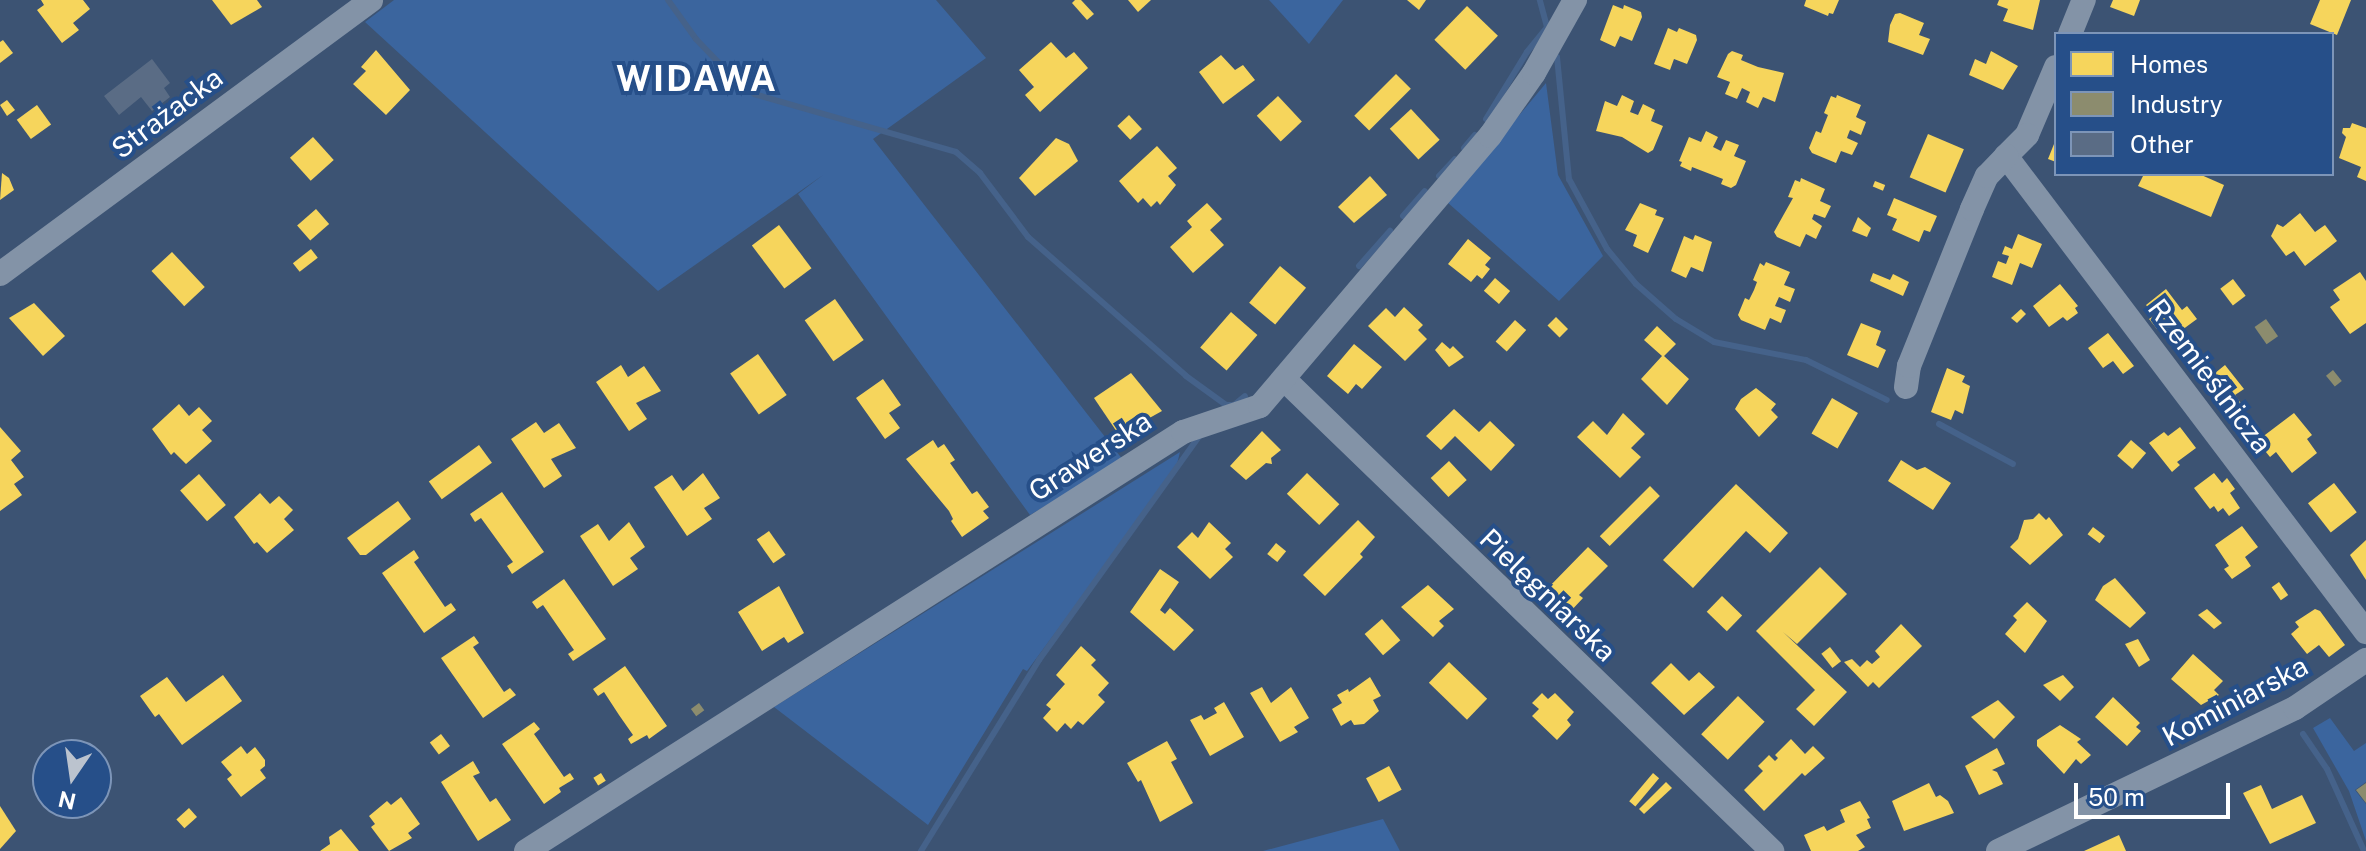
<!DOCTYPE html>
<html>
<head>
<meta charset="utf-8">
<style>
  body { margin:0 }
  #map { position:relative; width:2366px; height:851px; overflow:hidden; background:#3c5373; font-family:"Public Sans",sans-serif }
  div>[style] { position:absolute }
  .green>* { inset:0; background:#3b659e }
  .homes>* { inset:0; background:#f6d55c; transform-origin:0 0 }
  .industry>* { inset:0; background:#8c8c6e; transform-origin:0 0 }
  .stream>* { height:6px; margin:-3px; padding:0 3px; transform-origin:3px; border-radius:3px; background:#45628a }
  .building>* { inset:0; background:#5a6c85 }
  .minor>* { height:24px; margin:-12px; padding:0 12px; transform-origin:12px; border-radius:12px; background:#8393a7 }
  span { translate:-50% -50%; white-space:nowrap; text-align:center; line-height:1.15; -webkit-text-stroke:8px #264f89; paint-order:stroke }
  .street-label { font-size:28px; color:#fff }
  .district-label { font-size:36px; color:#fff; font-weight:700; letter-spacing:2px }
  .legend { position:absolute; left:2054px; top:32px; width:280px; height:144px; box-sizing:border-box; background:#264f89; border:2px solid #7d95b8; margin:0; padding:10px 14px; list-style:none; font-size:24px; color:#fff }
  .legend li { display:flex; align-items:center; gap:16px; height:40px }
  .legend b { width:40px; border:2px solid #7d95b8 }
  .north { position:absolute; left:32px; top:739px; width:80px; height:80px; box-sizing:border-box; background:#264f89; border:2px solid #7d95b8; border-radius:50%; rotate:193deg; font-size:22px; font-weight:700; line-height:32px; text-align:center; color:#fff }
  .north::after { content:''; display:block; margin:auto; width:28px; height:36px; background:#bbc3ce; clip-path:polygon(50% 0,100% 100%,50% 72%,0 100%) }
  .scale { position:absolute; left:2074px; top:783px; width:156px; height:36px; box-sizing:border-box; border:4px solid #fff; border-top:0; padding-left:10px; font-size:24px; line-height:28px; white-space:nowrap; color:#fff; -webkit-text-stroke:6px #264f89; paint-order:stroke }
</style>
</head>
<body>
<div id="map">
  <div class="green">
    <i style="clip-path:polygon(394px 0,936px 0,986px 58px,873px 139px,1123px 460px,1030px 515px,798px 194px,823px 175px,658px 291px,365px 22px)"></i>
    <i style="clip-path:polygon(1269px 0,1343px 0,1309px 44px)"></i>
    <i style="clip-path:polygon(1546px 83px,1558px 175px,1603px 256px,1559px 301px,1447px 202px)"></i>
    <i style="clip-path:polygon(1180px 452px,1177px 464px,1078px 602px,1027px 671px,1023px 669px,928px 825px,774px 707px)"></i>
    <i style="clip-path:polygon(2330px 718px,2354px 751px,2366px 743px,2366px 782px,2355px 790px,2366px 804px,2366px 841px,2349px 791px,2313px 728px)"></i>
    <i style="clip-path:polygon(1383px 819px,1400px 851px,1263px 851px)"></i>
  </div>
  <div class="homes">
    <i style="clip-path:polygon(41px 0,83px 0,90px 9px,73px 23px,79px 30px,62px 43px,37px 10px,44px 5px)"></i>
    <i style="clip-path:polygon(212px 0,257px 0,262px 7px,231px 25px)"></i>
    <i style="clip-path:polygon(1075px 0,1081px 0,1094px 14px,1087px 20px,1072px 3px)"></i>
    <i style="clip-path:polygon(1128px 0,1151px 0,1138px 12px)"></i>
    <i style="clip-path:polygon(1407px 0,1426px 0,1419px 10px)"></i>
    <i style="clip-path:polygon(1806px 0,1839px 0,1833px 14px,1829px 13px,1828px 16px,1804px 6px)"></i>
    <i style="clip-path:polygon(1999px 0,2040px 0,2033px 30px,2003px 21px,2008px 9px,1997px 5px)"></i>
    <i style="clip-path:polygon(2113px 0,2140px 0,2134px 16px,2110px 7px)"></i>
    <i style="clip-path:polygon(2320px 0,2351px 0,2337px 35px,2310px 24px)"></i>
    <i style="clip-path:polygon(1613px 5px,1623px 9px,1624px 5px,1641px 12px,1642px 17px,1632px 41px,1620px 36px,1615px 47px,1600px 40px)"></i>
    <i style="left:1467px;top:6px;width:43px;height:47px;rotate:44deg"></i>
    <i style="clip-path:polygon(1900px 13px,1924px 23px,1919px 35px,1930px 39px,1923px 55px,1888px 42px,1890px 25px,1895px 14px)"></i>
    <i style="clip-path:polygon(1668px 28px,1677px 32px,1679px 28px,1696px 35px,1697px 40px,1687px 64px,1674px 59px,1670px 70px,1654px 64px)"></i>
    <i style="clip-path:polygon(3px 40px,13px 53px,0 63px,0 42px)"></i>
    <i style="clip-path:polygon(1051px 42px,1066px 58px,1074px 52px,1088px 68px,1040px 112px,1025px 95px,1034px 87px,1019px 70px)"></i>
    <i style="clip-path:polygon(376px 50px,410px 90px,386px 115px,353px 84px,366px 71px,361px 67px)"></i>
    <i style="clip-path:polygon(1732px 51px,1743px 55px,1741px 60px,1758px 67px,1784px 73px,1775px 102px,1763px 97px,1758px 108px,1746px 102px,1750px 92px,1742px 88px,1737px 99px,1725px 94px,1730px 82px,1717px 77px,1728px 54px)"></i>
    <i style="clip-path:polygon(1991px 51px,2018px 66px,2003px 90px,1969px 75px,1975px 59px,1986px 64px)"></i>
    <i style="clip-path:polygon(1221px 55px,1235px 70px,1243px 65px,1255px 80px,1223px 104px,1199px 72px)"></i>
    <i style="left:1396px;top:74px;width:21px;height:59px;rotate:45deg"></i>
    <i style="clip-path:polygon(1622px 95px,1634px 101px,1630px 112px,1638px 115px,1643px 104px,1655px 110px,1651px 121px,1663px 126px,1653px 150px,1648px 153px,1622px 137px,1596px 131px,1605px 101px,1617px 106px)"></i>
    <i style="clip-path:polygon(1837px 95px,1861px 105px,1856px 117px,1866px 122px,1861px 135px,1850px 130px,1848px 135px,1847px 138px,1858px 143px,1852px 155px,1841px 151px,1836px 163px,1812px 153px,1809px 148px,1816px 131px,1821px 133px,1824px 125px,1828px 115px,1824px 113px,1831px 96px,1836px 98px)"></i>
    <i style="left:1278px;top:96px;width:35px;height:29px;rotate:47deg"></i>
    <i style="clip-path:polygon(7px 100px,15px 110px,7px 116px,0 105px)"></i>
    <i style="left:37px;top:105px;width:24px;height:25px;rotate:54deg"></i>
    <i style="left:1411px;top:109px;width:42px;height:29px;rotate:47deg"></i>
    <i style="left:1129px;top:115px;width:19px;height:16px;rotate:47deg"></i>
    <i style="clip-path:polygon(2352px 123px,2366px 128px,2366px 181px,2357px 177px,2361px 167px,2339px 158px,2346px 137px,2342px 133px,2343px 128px,2350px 128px)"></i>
    <i style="clip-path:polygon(1706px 131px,1718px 137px,1713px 147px,1721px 151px,1726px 140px,1739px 145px,1734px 156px,1746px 161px,1736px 185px,1731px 188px,1721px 184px,1723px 179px,1692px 167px,1691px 171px,1680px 166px,1682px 162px,1679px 161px,1689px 137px,1701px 142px)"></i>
    <i style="left:1928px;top:134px;width:39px;height:47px;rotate:23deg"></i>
    <i style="left:313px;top:137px;width:31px;height:31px;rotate:48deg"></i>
    <i style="clip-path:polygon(1056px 138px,1069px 144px,1078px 161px,1035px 196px,1019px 178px)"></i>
    <i style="clip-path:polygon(2056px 139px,2056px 162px,2048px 159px)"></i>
    <i style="clip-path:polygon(1157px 146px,1177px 168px,1168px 176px,1176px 185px,1160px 205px,1157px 201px,1151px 207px,1143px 198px,1138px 203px,1119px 181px)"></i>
    <i style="clip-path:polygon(2px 173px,9px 178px,14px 190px,0 200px)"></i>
    <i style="clip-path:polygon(2144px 174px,2199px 174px,2224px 185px,2211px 217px,2138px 186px)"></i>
    <i style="clip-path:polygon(1370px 176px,1387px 195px,1354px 223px,1338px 207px)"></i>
    <i style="clip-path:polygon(1801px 178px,1825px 189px,1820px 201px,1831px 206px,1825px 218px,1814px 214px,1812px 219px,1822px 226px,1816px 239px,1806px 234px,1800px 247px,1777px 237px,1774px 232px,1793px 198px,1788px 197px,1795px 180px,1800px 182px)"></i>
    <i style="left:1875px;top:181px;width:11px;height:6px;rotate:22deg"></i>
    <i style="clip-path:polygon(1894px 198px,1937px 216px,1930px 232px,1924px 230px,1919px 242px,1892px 230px,1897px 219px,1887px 215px)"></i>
    <i style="clip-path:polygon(1207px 203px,1222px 219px,1210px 230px,1224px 245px,1193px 273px,1170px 247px,1192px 227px,1187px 221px)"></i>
    <i style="clip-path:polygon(1640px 203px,1657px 210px,1655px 215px,1664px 218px,1648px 253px,1633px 246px,1637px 235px,1625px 230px)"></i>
    <i style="left:316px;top:209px;width:20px;height:25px;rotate:49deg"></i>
    <i style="clip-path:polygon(2300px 213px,2315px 232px,2325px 225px,2337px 241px,2305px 266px,2294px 251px,2286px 256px,2271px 236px,2277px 224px,2283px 227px)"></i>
    <i style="clip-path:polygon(1858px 217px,1871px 228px,1867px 237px,1852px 231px)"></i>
    <i style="left:779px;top:225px;width:54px;height:34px;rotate:53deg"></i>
    <i style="clip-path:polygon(2018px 234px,2042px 244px,2032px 268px,2020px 263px,2012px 285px,1992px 277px,1998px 261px,2006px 264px,2009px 256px,2002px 254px,2005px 246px,2012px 249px)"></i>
    <i style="clip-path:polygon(1695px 235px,1712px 242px,1703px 272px,1691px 267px,1686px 278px,1671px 271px,1684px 236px,1693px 240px)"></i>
    <i style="clip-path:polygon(1468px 239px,1491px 258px,1485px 265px,1490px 269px,1482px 279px,1477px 275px,1471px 282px,1448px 264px)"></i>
    <i style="left:311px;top:249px;width:11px;height:23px;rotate:52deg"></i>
    <i style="left:172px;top:252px;width:48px;height:28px;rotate:47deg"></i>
    <i style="clip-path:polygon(1766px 262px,1790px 272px,1784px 285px,1795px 289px,1790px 302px,1779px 297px,1775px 306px,1786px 310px,1781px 323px,1770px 318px,1765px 330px,1741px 320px,1738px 315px,1745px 298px,1749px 300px,1754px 290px,1757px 282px,1753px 280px,1760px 263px,1764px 266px)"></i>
    <i style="left:1280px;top:266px;width:34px;height:48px;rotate:40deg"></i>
    <i style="clip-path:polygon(2360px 272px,2366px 281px,2366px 323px,2350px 334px,2330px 307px,2340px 300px,2333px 290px)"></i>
    <i style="clip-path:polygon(1873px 273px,1890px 280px,1893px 274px,1909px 282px,1903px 296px,1870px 281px)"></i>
    <i style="left:1495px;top:278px;width:20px;height:17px;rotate:41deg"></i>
    <i style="left:2233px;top:279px;width:21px;height:16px;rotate:53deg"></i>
    <i style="clip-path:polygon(2060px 284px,2078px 306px,2075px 308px,2078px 313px,2067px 321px,2063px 317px,2049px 327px,2033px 306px)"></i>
    <i style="clip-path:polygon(2166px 289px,2182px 310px,2187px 306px,2197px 319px,2171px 338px,2162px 326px,2157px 329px,2149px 319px,2154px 316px,2146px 305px)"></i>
    <i style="left:835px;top:299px;width:50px;height:37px;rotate:55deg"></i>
    <i style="clip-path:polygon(34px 303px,65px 336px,43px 356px,9px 318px)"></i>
    <i style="clip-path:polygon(1404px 307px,1423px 325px,1418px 330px,1427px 339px,1405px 361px,1368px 326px,1386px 308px,1395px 317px)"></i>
    <i style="clip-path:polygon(2021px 309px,2026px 314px,2017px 323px,2011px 318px)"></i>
    <i style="left:1231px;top:312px;width:35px;height:47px;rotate:41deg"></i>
    <i style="left:1556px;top:317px;width:17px;height:12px;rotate:45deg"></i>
    <i style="left:1515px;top:320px;width:15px;height:29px;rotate:42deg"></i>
    <i style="clip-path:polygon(1861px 323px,1881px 331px,1876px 345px,1886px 350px,1878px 368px,1847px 355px)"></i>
    <i style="clip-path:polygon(1657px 326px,1676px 344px,1664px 356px,1689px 379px,1667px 405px,1641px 379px,1662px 356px,1644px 340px)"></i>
    <i style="clip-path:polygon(2108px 333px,2134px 366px,2123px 374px,2113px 361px,2103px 368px,2088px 348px)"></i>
    <i style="clip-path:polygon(1442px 342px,1450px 349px,1453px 346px,1464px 357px,1449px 367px,1435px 350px)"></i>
    <i style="clip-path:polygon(1354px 344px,1382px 367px,1362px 389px,1356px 384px,1348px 394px,1327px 376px)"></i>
    <i style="left:758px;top:354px;width:50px;height:34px;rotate:55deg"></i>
    <i style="clip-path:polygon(621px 365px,628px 377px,644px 366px,661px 391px,636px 403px,647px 419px,629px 431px,596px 382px)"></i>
    <i style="clip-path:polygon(2225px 365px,2244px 389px,2235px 395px,2245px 409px,2232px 419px,2204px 382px)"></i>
    <i style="clip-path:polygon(1947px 368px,1965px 376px,1962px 382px,1970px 386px,1963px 414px,1955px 410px,1951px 420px,1931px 412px)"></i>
    <i style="clip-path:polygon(1131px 373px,1162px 411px,1119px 435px,1094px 398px)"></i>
    <i style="clip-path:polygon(883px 379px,901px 405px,889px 413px,900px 428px,885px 439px,856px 398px)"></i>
    <i style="clip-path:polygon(1756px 388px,1776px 404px,1771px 410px,1778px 417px,1759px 437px,1735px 409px,1741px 399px)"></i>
    <i style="left:1832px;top:398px;width:30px;height:41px;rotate:30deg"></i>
    <i style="clip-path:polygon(179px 404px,189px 416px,199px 407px,212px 421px,202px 430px,212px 441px,186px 464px,174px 452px,171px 455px,152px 429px)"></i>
    <i style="clip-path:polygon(1454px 409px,1479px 432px,1490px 421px,1515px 445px,1491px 471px,1455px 436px,1441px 450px,1426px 436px)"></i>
    <i style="clip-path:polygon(1623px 413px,1645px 434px,1631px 448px,1641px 457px,1620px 478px,1577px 437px,1593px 421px,1607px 435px)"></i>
    <i style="clip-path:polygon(2294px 413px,2312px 435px,2307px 439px,2317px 453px,2292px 473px,2276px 452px,2270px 457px,2257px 441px)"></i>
    <i style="clip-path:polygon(536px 422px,544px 433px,559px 423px,576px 448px,551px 459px,562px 476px,544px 488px,511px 439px)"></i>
    <i style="clip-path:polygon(0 427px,21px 451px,11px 460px,24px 477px,14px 484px,22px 495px,0 511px)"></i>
    <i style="clip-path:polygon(2180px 427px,2196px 448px,2177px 462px,2180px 465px,2172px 472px,2149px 443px,2164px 432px,2168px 436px)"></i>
    <i style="clip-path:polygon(1262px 431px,1281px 450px,1271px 458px,1272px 464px,1266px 463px,1246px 480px,1230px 466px)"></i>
    <i style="clip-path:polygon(933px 440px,938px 448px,944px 444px,955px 460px,950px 463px,972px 494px,977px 491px,989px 507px,983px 511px,989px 518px,962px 537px,951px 521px,953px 519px,949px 511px,906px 459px)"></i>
    <i style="left:2131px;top:440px;width:20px;height:21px;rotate:41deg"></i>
    <i style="left:479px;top:445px;width:22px;height:62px;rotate:54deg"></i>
    <i style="clip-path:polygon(1901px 460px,1917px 470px,1925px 467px,1951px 483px,1933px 510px,1888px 481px)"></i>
    <i style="left:1449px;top:461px;width:26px;height:25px;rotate:47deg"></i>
    <i style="clip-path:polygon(703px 473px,720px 498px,704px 508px,712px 519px,687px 536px,654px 487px,672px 475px,683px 491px)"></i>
    <i style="left:1307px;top:473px;width:45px;height:29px;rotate:44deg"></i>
    <i style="clip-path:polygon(2214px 473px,2222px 483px,2227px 478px,2235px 489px,2230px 493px,2240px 508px,2229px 516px,2223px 508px,2218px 512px,2214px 506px,2210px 509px,2194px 488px)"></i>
    <i style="left:199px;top:474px;width:41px;height:25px;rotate:49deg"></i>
    <i style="left:2334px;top:483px;width:37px;height:33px;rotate:52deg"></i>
    <i style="clip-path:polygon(1736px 484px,1788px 533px,1770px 553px,1746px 531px,1693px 588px,1663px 560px)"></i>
    <i style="left:1650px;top:486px;width:14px;height:71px;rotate:45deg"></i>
    <i style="clip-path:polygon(502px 492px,544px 552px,512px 574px,507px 566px,513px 562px,481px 518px,475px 522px,470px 514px)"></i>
    <i style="clip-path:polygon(260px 493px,270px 504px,279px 496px,293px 510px,284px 519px,294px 530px,267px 553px,257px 542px,254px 544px,234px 517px)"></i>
    <i style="clip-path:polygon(398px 501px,411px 519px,366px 555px,360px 555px,347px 538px)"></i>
    <i style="clip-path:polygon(2039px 513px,2046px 520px,2049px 517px,2063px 535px,2030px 565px,2010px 547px,2018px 539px,2024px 520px,2033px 519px)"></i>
    <i style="clip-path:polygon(1358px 520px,1375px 537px,1360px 554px,1363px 557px,1325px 596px,1303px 575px)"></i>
    <i style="clip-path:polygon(629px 522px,645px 547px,630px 558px,638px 569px,613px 586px,580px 536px,598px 524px,609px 541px)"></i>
    <i style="clip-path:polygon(1209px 522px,1231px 543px,1225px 549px,1233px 557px,1210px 579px,1177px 547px,1192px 532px,1198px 538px)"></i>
    <i style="clip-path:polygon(2242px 526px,2258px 547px,2245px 557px,2251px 566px,2232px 579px,2224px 569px,2229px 566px,2215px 545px)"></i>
    <i style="left:2093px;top:527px;width:15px;height:9px;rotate:37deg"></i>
    <i style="left:769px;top:531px;width:29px;height:15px;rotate:55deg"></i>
    <i style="clip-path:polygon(2366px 540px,2366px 580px,2350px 555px)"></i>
    <i style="left:1276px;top:543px;width:13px;height:14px;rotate:39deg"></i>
    <i style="clip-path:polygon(1588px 547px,1608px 566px,1579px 595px,1583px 598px,1569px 613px,1546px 590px)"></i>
    <i style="clip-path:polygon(414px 550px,419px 558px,414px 562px,445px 607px,451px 603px,456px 610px,424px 633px,382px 573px)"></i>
    <i style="clip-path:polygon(1820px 567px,1847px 594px,1797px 644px,1783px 632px,1847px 692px,1814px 726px,1796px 709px,1815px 690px,1756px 631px)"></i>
    <i style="clip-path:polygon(1160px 569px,1179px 582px,1160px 610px,1165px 614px,1170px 608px,1194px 630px,1174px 651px,1130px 612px)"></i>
    <i style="clip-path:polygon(2115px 578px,2146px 613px,2130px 628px,2095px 600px,2103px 586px)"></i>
    <i style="clip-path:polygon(564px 579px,606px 639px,573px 661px,568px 654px,574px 650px,543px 605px,537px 609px,532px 602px)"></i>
    <i style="left:2279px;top:582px;width:16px;height:9px;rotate:55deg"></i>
    <i style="clip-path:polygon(1428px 585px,1454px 609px,1439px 621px,1444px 626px,1433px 637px,1401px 607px)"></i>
    <i style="clip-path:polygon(779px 586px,804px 633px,788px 643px,784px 637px,762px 651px,738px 612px)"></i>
    <i style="left:1722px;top:596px;width:28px;height:22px;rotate:44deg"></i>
    <i style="clip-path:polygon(2027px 602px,2047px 621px,2025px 653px,2005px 634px,2017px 620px,2013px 616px)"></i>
    <i style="clip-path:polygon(2207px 609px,2222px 623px,2214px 629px,2198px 615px)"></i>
    <i style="clip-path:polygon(2315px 609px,2320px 611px,2345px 645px,2329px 657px,2319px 645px,2307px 654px,2291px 634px,2299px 627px,2295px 622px)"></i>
    <i style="left:1382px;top:619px;width:28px;height:23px;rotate:49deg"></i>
    <i style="clip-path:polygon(1901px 624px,1922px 646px,1879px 688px,1873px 682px,1868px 687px,1844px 662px,1852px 659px,1860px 667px,1867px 660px,1872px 664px,1880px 657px,1875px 651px)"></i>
    <i style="clip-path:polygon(474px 636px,479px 643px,473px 647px,504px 692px,510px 688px,516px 695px,483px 718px,441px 658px)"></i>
    <i style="clip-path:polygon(2138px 639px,2150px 660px,2139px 667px,2125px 644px)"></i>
    <i style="clip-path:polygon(1081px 646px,1096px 660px,1091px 665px,1109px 683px,1098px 695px,1105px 702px,1083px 725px,1078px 721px,1071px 729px,1065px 723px,1057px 732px,1043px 718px,1051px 709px,1046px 705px,1065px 684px,1056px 675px)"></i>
    <i style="left:1830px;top:647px;width:18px;height:11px;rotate:52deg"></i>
    <i style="clip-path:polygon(2193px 654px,2223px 681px,2214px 690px,2219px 695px,2201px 705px,2171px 679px)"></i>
    <i style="left:1449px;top:662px;width:53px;height:29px;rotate:44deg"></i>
    <i style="clip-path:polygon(1671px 663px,1689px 681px,1699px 672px,1715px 687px,1684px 715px,1651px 683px)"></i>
    <i style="clip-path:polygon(625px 666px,667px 726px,649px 739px,647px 735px,631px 744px,628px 739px,633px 735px,619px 715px,604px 692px,598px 696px,593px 689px)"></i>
    <i style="clip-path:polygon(223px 675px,242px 701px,182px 745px,159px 714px,155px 717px,140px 696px,167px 677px,186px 702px)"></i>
    <i style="clip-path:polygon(2063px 675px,2074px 687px,2060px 701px,2043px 685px)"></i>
    <i style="clip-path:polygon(1370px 677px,1381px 696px,1373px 700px,1379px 711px,1364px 724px,1354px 725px,1351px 720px,1341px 726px,1332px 709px,1342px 703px,1337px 695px,1348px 689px,1349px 692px)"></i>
    <i style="clip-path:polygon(1262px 687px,1271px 703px,1291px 687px,1309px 718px,1294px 727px,1298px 732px,1280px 742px,1250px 693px)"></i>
    <i style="clip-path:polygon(1542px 693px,1548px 699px,1555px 693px,1574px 712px,1567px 720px,1571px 725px,1557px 740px,1532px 716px,1539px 709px,1532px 703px)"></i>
    <i style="left:1738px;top:696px;width:37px;height:53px;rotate:44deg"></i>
    <i style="clip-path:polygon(2113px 697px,2140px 723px,2136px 727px,2141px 731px,2127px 746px,2095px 717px)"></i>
    <i style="clip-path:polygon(1998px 700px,2015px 717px,1994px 739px,1971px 717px)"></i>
    <i style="clip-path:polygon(1224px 702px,1244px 737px,1210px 756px,1190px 720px,1201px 715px,1204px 720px,1217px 713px,1214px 708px)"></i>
    <i style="clip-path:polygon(534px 722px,540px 729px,534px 734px,564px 777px,570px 773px,574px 779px,559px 788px,561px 792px,544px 804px,502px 744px)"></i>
    <i style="clip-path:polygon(2060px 725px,2081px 739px,2077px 742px,2091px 755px,2081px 764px,2076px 759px,2064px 774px,2037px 746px,2037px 740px)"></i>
    <i style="left:441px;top:734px;width:15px;height:14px;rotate:53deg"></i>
    <i style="clip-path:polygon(1791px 739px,1805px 754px,1813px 746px,1825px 758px,1805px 776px,1802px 773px,1764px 811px,1744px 790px,1763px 771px,1758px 766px,1769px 755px,1775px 761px,1778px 758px,1775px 755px)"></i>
    <i style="clip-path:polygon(1167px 741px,1177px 759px,1171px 762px,1193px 803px,1160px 822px,1141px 780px,1138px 782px,1127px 763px)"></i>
    <i style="clip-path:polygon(241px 746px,247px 754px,255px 747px,265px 760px,265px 766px,260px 770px,266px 778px,241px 797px,227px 779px,232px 775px,221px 762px)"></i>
    <i style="clip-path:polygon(1997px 748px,2005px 764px,1992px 770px,1997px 772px,2003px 784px,1979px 795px,1965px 766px)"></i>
    <i style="clip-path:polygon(473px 761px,480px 773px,473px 776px,490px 802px,496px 798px,511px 820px,478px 841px,441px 782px)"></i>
    <i style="left:1389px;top:766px;width:27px;height:26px;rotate:62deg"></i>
    <i style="left:601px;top:773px;width:9px;height:9px;rotate:58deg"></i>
    <i style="left:1653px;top:773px;width:8px;height:37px;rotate:40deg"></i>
    <i style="clip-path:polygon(1666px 782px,1672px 788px,1644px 814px,1639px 809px)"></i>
    <i style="clip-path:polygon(1929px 783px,1936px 797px,1940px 795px,1948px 801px,1954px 813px,1904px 831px,1892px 801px)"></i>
    <i style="clip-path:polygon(2261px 785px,2272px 809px,2302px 795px,2316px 823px,2270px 844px,2243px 793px)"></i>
    <i style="clip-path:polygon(401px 797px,420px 824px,408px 833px,412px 838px,389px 851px,371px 827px,375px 824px,369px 816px,387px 801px,391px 805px)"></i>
    <i style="clip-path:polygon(1860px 801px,1870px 818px,1867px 819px,1871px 828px,1856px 835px,1865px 847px,1858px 851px,1811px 851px,1804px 835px,1824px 826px,1827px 831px,1845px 822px,1840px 810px)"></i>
    <i style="clip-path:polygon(0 806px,16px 831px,0 849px)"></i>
    <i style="left:189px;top:808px;width:12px;height:17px;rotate:48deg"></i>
    <i style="clip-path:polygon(341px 829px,359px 851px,320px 851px,330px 844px,329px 837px)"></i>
    <i style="clip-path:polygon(2119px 835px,2126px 851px,2084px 851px)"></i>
  </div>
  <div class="industry">
    <i style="left:2266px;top:319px;width:21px;height:14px;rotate:55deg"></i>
    <i style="left:2333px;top:370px;width:14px;height:9px;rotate:51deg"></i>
    <i style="left:699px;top:703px;width:9px;height:10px;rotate:54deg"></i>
    <i style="clip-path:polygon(2366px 783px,2366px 803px,2356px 790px)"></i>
  </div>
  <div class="stream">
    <i style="left:668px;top:0;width:48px;rotate:54.3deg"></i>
    <i style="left:696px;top:39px;width:61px;rotate:46.3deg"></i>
    <i style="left:1557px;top:57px;width:123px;rotate:84.4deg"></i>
    <i style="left:1569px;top:179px;width:80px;rotate:61.5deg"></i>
    <i style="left:1607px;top:249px;width:45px;rotate:50.4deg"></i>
    <i style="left:1636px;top:284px;width:53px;rotate:41.2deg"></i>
    <i style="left:1676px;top:319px;width:44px;rotate:31.2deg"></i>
    <i style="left:1714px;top:342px;width:94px;rotate:11.1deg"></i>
    <i style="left:1806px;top:360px;width:90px;rotate:26.3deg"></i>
    <i style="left:754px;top:94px;width:210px;rotate:16deg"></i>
    <i style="left:956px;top:152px;width:32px;rotate:41deg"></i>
    <i style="left:980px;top:173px;width:80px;rotate:53.1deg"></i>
    <i style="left:1028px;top:237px;width:210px;rotate:41.3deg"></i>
    <i style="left:1186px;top:376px;width:49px;rotate:35.9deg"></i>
    <i style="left:1226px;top:405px;width:8px"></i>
    <i style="left:1234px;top:405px;width:14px;rotate:-39deg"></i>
    <i style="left:1486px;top:119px;width:79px;rotate:-58.5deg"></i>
    <i style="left:1527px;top:52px;width:32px;rotate:-51deg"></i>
    <i style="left:1547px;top:27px;width:28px;rotate:-105deg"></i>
    <i style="left:1464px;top:148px;width:17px;rotate:-50deg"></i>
    <i style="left:1439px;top:176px;width:23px;rotate:-47deg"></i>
    <i style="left:1403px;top:216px;width:33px;rotate:-49deg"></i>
    <i style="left:1359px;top:266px;width:47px;rotate:-48.5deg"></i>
    <i style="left:1939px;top:424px;width:84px;rotate:28.4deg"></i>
    <i style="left:2303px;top:734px;width:42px;rotate:55.6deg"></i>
    <i style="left:2327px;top:769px;width:90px;rotate:65.7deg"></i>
    <i style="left:921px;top:851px;width:225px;rotate:-58.3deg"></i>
    <i style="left:1039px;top:660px;width:277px;rotate:-54.4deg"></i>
  </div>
  <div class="building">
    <i style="clip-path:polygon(152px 59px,170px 83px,164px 88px,170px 97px,152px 111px,141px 97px,119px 115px,104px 96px)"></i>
  </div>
  <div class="minor">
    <i style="left:2070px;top:34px;width:37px;rotate:-68deg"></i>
    <i style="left:2056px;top:67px;width:74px;rotate:113.1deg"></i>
    <i style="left:2027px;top:135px;width:30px;rotate:135deg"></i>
    <i style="left:2006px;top:156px;width:597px;rotate:52.9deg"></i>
    <i style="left:0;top:274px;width:461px;rotate:-36.4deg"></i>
    <i style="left:1285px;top:380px;width:678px;rotate:44.04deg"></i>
    <i style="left:1906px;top:387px;width:21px;rotate:-82deg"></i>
    <i style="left:1909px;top:366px;width:169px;rotate:-68.1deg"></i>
    <i style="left:1972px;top:209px;width:36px;rotate:-66deg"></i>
    <i style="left:1987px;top:176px;width:28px;rotate:-46deg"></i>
    <i style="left:526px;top:851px;width:779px;rotate:-32.53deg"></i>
    <i style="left:1183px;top:432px;width:81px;rotate:-18.7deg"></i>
    <i style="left:1260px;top:406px;width:355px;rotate:-49.6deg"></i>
    <i style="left:1490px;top:136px;width:77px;rotate:-55.1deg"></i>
    <i style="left:1534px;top:73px;width:84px;rotate:-60.7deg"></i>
    <i style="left:1998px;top:851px;width:330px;rotate:-25.7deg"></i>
    <i style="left:2295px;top:708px;width:86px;rotate:-34.1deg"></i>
  </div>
  <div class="street-label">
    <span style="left:167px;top:113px;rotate:-37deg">Strażacka</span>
    <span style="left:2210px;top:376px;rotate:53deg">Rzemieślnicza</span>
    <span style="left:1090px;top:456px;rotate:-33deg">Grawerska</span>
    <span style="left:1548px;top:595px;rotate:44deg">Pielęgniarska</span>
    <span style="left:2235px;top:701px;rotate:-28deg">Kominiarska</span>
  </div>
  <div class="district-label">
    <span style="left:697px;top:79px">WIDAWA</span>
  </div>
  <ul class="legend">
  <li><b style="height:22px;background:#f6d55c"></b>Homes</li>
  <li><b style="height:22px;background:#8c8c6e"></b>Industry</li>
  <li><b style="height:22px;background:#5a6c85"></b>Other</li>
  </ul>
  <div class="north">N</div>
  <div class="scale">50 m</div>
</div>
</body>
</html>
